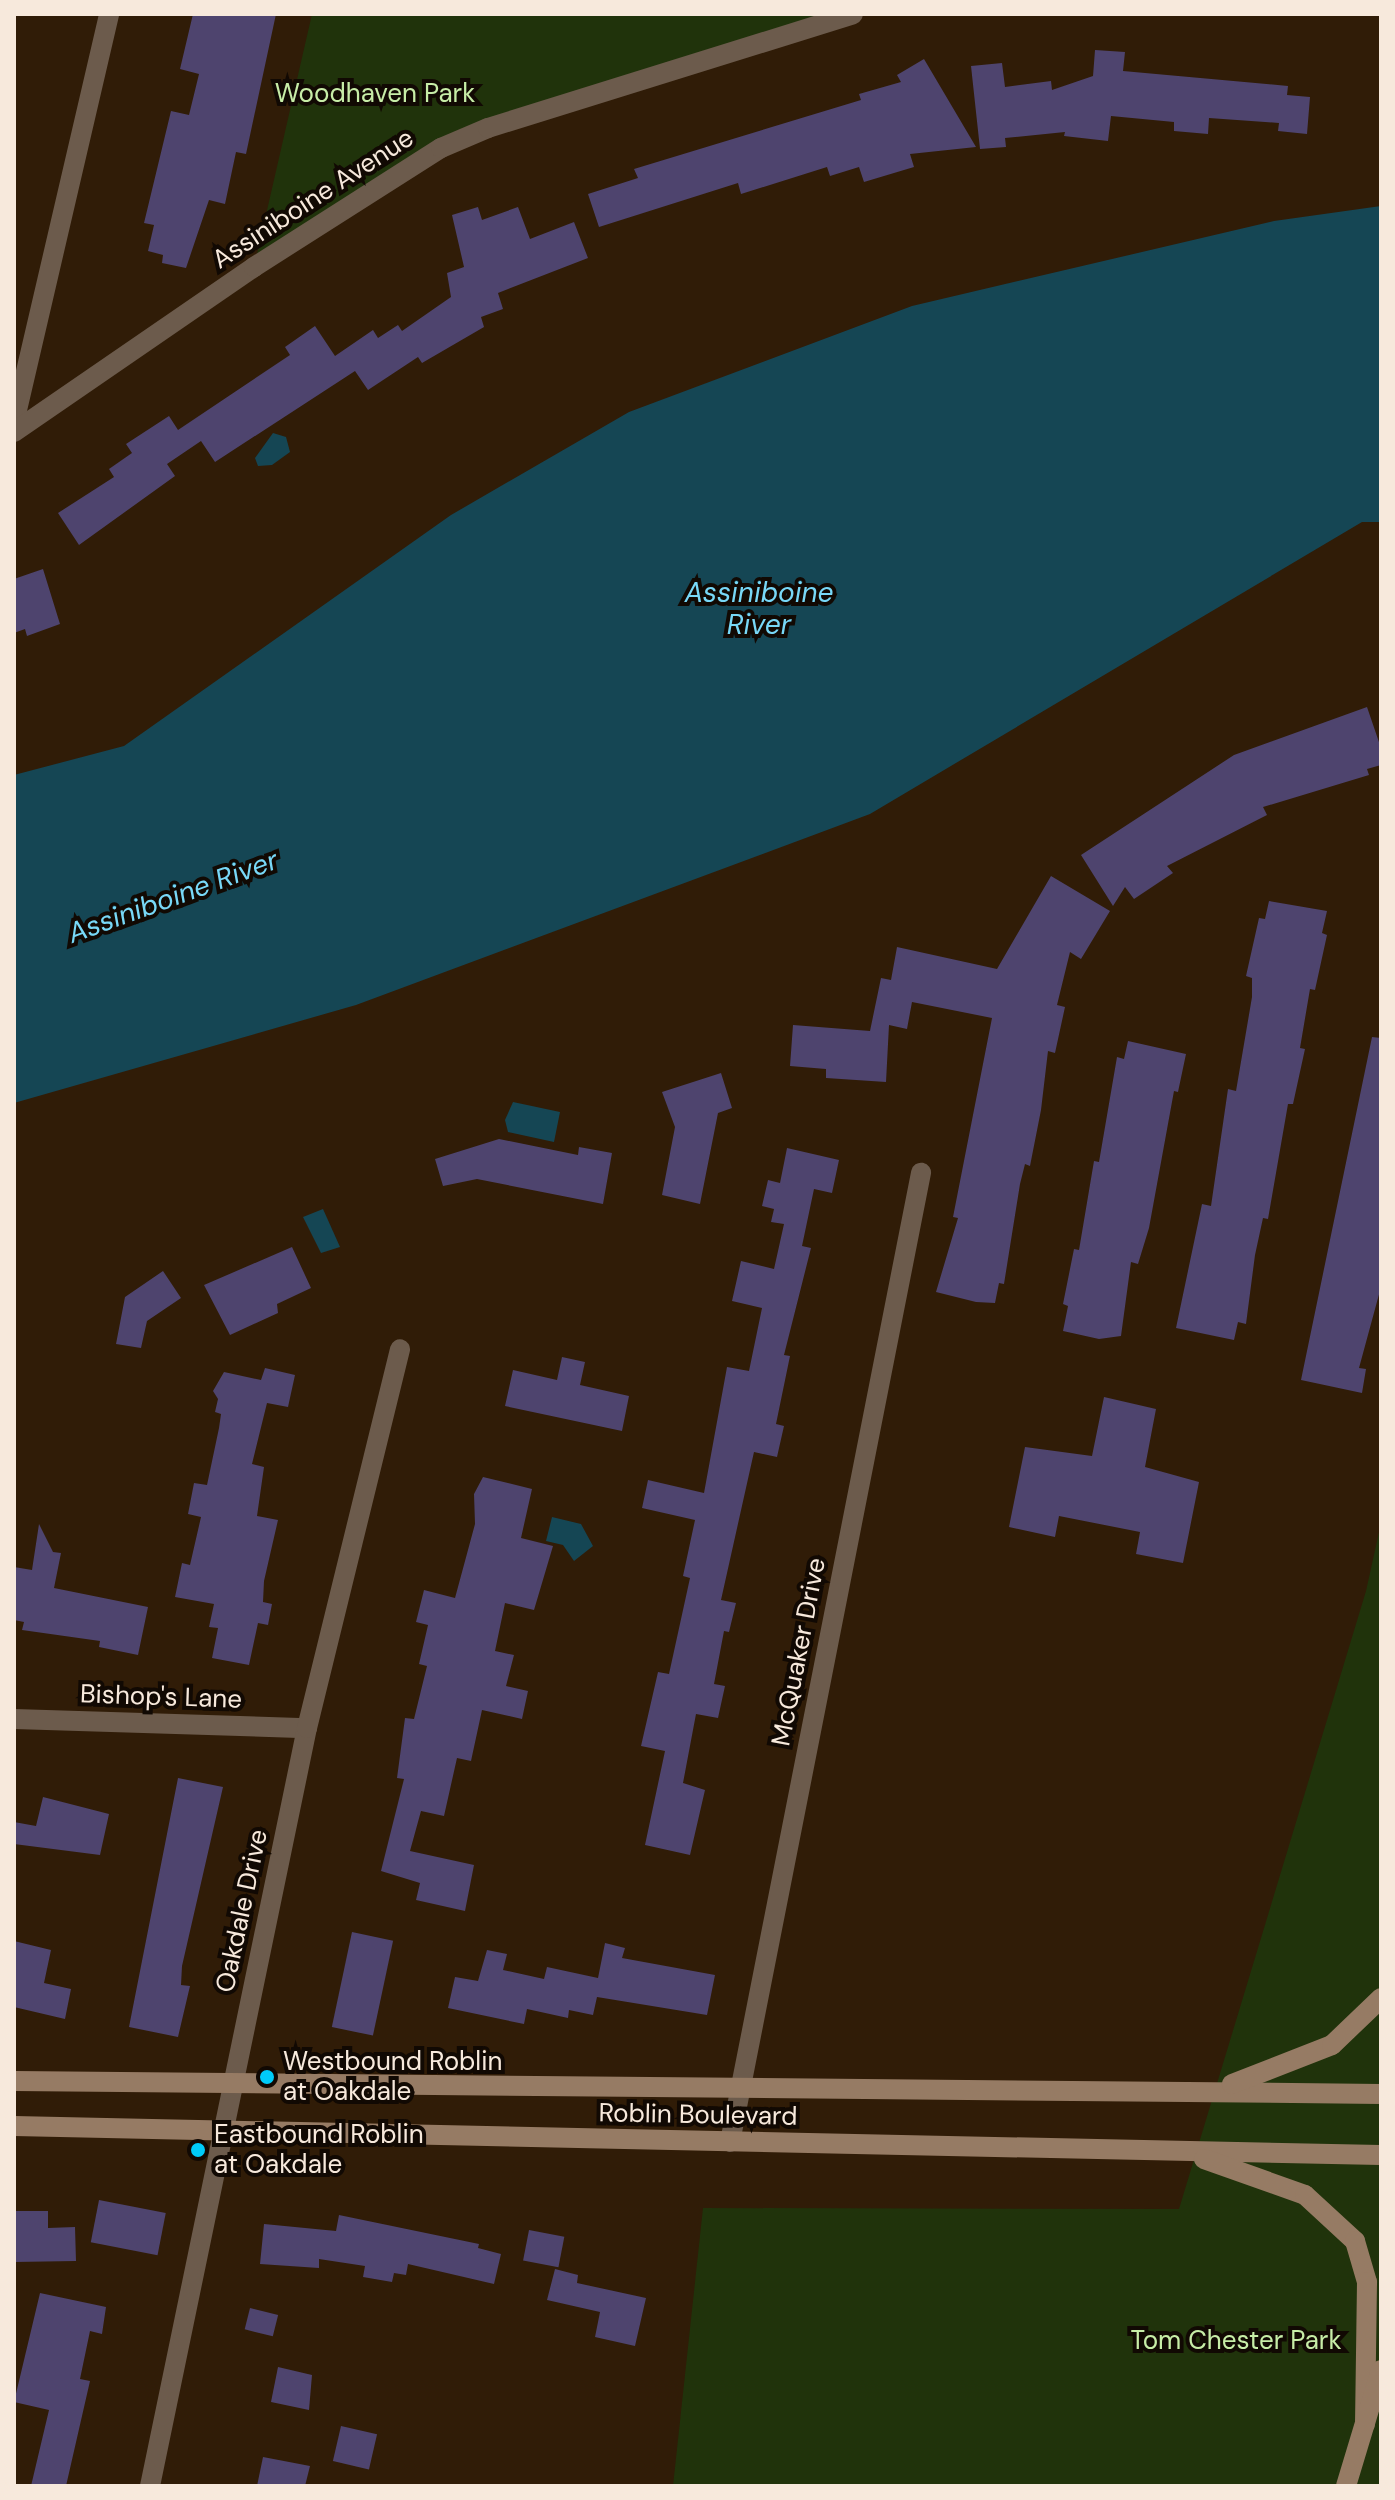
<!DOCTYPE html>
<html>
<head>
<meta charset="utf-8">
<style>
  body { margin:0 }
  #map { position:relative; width:1395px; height:2500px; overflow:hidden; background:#301c07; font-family:"DM Sans",sans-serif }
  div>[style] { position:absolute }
  .green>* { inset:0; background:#20330b }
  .water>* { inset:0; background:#154654 }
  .building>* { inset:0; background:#4e446e; transform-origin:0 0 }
  .street>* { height:20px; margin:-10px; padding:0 10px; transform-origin:10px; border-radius:10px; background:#6c5b4c }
  .secondary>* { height:20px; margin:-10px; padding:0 10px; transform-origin:10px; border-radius:10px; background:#967b64 }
  .dots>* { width:22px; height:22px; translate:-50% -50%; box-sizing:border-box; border:4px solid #110903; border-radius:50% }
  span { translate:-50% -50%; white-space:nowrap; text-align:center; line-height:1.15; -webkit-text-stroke:8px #110903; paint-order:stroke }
  .park-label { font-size:26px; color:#c7eda7 }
  .street-label { font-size:26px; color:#f7e9dc }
  .poi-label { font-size:26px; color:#f7e9dc }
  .left { translate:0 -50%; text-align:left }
  .water-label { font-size:28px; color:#78d8f7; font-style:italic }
  .frame { position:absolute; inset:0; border:16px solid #f7e9dc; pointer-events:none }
</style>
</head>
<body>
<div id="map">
  <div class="green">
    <i style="clip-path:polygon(312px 14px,853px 14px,488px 128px,254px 267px)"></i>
    <i style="clip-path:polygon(1381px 1523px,1381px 2486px,673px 2486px,703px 2208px,1179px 2209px,1366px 1591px)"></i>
  </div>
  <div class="water">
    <i style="clip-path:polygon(1381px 206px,1381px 522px,1362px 522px,870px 814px,356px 1005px,14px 1103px,14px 775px,124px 746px,451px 515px,629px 412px,912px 306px,1274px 221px)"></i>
    <i style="clip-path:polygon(273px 433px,286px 437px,290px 452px,272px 465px,258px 466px,255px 458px)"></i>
    <i style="clip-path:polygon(513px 1102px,560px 1112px,554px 1142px,508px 1132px,505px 1120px)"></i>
    <i style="clip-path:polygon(323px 1209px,340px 1247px,321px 1253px,303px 1217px)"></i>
    <i style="clip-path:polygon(552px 1517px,581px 1524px,593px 1546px,574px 1561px,563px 1545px,546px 1541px)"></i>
  </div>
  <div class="building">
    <i style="clip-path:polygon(193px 14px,276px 14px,246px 154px,236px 152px,225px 204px,209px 200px,186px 268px,162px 263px,163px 255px,148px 251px,154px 225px,144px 223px,171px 111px,189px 115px,199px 74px,180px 69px)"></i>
    <i style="clip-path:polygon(1095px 50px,1125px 52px,1123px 71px,1288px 86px,1287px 95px,1310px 97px,1307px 134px,1278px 131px,1279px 123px,1209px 118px,1208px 134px,1174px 131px,1174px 122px,1111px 116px,1108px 141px,1064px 136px,1065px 132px,1005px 138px,1006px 147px,980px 149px,971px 66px,1002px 63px,1005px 87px,1051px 81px,1052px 90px,1093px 76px)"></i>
    <i style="clip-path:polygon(924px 59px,976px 147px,910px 154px,914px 167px,864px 182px,859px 167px,830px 176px,827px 167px,741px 194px,738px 183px,599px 227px,588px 194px,638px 178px,634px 169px,861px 100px,859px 94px,901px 82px,897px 75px)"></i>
    <i style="clip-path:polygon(478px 207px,482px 220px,518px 207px,530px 239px,574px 222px,588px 258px,498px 293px,503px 309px,481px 317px,484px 327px,422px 363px,418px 357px,368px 390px,355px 371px,215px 462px,201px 441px,167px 464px,175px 476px,79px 545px,58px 513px,114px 477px,109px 469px,132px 453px,126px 444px,169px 416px,178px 430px,290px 355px,285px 347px,315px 326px,335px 356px,373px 330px,378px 338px,398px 325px,402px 331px,451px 297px,447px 273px,464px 267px,452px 215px)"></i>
    <i style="clip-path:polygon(43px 569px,60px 624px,27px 636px,25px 629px,14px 633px,14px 579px)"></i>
    <i style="clip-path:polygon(1367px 707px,1381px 748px,1381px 765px,1367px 769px,1369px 775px,1263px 807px,1267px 815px,1167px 866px,1173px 873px,1134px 899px,1125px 887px,1113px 906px,1081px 855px,1234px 755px)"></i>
    <i style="clip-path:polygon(1051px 876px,1110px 911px,1081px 959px,1070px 952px,1057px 1005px,1065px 1007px,1055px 1053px,1048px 1051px,1041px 1110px,1030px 1166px,1025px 1164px,1020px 1184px,1004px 1284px,999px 1283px,995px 1303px,976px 1302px,936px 1292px,958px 1218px,953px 1217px,992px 1018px,912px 1002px,907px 1029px,889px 1025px,886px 1082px,826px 1078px,826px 1069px,790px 1066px,793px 1025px,870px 1031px,881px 978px,891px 980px,897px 947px,997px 969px)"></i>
    <i style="clip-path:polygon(1269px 901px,1327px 911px,1322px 933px,1327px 935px,1315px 990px,1310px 989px,1300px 1048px,1305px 1049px,1293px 1104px,1288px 1104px,1268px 1219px,1263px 1218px,1255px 1255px,1246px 1324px,1238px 1322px,1234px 1340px,1176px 1328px,1202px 1204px,1211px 1206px,1228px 1089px,1236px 1091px,1252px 997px,1252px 978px,1246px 976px,1259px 918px,1265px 919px)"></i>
    <i style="clip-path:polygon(1372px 1037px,1381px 1038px,1381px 1287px,1359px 1368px,1366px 1369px,1362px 1393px,1301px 1380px)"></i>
    <i style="clip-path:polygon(1128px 1041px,1186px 1054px,1178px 1092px,1174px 1091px,1149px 1228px,1138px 1264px,1131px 1262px,1121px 1336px,1099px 1339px,1063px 1331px,1068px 1306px,1063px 1304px,1074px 1249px,1079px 1250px,1094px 1161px,1099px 1162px,1117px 1057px,1124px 1059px)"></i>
    <i style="clip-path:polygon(721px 1073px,732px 1108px,718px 1113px,700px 1204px,662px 1195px,675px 1127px,662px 1092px)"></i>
    <i style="clip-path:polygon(499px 1139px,578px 1155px,579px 1147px,612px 1153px,603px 1204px,477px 1179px,443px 1186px,435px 1159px)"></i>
    <i style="clip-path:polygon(787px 1148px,839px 1160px,832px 1193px,814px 1189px,802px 1246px,811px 1248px,784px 1355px,790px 1356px,776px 1424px,784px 1426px,777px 1457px,754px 1452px,721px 1600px,736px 1603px,729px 1632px,724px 1631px,714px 1684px,725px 1686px,718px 1718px,696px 1714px,683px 1783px,705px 1790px,690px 1855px,645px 1845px,665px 1751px,641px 1746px,658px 1672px,669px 1674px,690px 1578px,683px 1576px,695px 1520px,642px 1508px,648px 1480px,704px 1493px,727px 1367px,749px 1371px,762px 1308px,732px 1301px,741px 1261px,774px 1269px,784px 1224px,771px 1222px,774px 1209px,762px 1206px,768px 1180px,780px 1183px)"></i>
    <i style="clip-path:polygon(292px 1247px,311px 1288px,277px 1304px,278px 1313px,230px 1335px,204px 1285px)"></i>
    <i style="clip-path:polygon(163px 1271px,181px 1298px,147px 1321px,141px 1348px,116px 1344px,125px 1297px)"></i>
    <i style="clip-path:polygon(562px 1357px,585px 1362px,580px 1385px,629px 1396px,622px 1431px,505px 1406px,513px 1370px,557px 1380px)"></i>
    <i style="clip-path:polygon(265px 1368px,295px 1375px,288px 1407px,267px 1403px,252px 1464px,264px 1467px,257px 1516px,278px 1520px,264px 1581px,263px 1602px,272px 1604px,268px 1625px,258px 1623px,249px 1665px,212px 1658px,218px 1628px,209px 1627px,214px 1604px,175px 1597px,182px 1563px,190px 1565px,201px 1517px,188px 1514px,194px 1483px,207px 1485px,219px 1428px,221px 1414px,215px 1412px,218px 1399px,213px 1391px,224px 1372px,261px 1380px)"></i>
    <i style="clip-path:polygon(1104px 1397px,1156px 1409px,1145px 1467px,1199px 1482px,1183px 1563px,1136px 1554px,1140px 1532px,1059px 1516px,1055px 1537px,1009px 1527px,1025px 1447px,1092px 1456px)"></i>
    <i style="clip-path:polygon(483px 1477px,532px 1489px,521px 1538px,553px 1546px,534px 1610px,505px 1603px,495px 1651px,514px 1655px,506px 1686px,528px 1691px,522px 1719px,482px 1710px,471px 1761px,457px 1758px,444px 1816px,421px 1811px,410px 1851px,474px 1865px,465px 1911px,416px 1900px,420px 1883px,381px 1871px,404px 1779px,397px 1778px,405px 1718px,414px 1719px,427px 1666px,419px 1664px,428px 1625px,416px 1622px,424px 1590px,455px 1598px,475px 1524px,474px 1494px)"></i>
    <i style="clip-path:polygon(39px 1524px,53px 1552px,61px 1553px,54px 1588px,148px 1607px,138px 1655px,99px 1647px,100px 1641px,22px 1630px,24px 1622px,14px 1620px,14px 1567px,32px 1570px)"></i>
    <i style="clip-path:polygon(178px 1778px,223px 1787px,182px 1966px,181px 1985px,190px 1986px,178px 2037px,129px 2027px)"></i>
    <i style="clip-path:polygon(43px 1797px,109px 1814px,100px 1855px,14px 1844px,14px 1822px,36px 1826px)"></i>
    <i style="left:352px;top:1932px;width:42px;height:97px;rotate:12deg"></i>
    <i style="clip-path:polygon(14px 1941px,51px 1950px,44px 1983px,71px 1989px,65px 2019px,14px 2007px)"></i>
    <i style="clip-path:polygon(605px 1943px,625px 1948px,622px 1958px,715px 1975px,707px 2015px,597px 1997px,593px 2015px,569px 2010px,568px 2018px,527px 2009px,524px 2024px,448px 2008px,455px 1977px,478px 1981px,487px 1950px,507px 1954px,503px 1970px,544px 1979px,547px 1967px,598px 1978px)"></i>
    <i style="left:99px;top:2200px;width:68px;height:43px;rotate:11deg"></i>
    <i style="clip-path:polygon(14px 2211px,48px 2211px,48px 2228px,75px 2227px,76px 2261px,14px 2262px)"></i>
    <i style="clip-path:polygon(339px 2215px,479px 2244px,478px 2248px,501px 2254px,494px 2284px,408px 2264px,406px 2275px,394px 2273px,392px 2282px,363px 2277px,365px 2266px,319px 2259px,319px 2268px,260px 2264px,264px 2224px,336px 2231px)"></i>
    <i style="left:529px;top:2230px;width:36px;height:31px;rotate:11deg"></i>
    <i style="clip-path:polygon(555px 2269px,578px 2275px,577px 2283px,646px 2298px,635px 2346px,595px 2337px,600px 2312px,547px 2300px)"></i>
    <i style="clip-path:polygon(40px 2293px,106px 2307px,102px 2334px,90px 2331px,80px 2379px,90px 2381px,66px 2486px,31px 2486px,49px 2410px,14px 2402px)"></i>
    <i style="left:250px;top:2308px;width:29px;height:22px;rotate:14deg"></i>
    <i style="clip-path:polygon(278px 2367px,312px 2375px,309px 2410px,271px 2402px)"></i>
    <i style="left:341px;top:2426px;width:37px;height:36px;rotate:13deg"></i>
    <i style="clip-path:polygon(263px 2457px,310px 2466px,305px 2486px,257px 2486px)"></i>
  </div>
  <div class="street">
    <i style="left:14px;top:423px;width:420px;rotate:-76.9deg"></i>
    <i style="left:14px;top:432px;width:291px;rotate:-34.5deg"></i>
    <i style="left:254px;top:267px;width:222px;rotate:-32.5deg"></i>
    <i style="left:441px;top:148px;width:51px;rotate:-23.1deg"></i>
    <i style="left:488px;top:128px;width:382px;rotate:-17.3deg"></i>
    <i style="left:14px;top:1719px;width:293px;rotate:1.8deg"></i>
    <i style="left:730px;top:2142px;width:988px;rotate:-78.85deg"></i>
    <i style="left:150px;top:2486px;width:774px;rotate:-78.3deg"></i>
    <i style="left:307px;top:1728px;width:390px;rotate:-76.2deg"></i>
  </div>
  <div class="secondary">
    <i style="left:14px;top:2081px;width:1367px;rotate:0.54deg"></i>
    <i style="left:1232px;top:2084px;width:107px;rotate:-21.3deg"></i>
    <i style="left:1332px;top:2045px;width:68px;rotate:-43.8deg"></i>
    <i style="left:14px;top:2126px;width:1367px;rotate:1.22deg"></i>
    <i style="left:1204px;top:2159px;width:107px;rotate:19.6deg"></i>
    <i style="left:1305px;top:2195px;width:68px;rotate:42.6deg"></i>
    <i style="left:1355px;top:2241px;width:43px;rotate:73.7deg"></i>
    <i style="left:1367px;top:2282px;width:142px;rotate:90.8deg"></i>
    <i style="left:1346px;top:2486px;width:121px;rotate:-73.2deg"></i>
  </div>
  <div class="dots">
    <i style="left:267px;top:2077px;background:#00cbf9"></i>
    <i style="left:198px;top:2150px;background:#00cbf9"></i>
  </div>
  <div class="park-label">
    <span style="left:375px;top:94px">Woodhaven Park</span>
    <span style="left:1236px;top:2341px">Tom Chester Park</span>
  </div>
  <div class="street-label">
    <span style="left:313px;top:199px;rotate:-33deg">Assiniboine Avenue</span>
    <span style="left:799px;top:1652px;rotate:-79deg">McQuaker Drive</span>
    <span style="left:161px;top:1697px;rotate:2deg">Bishop's Lane</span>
    <span style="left:242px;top:1911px;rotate:-78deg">Oakdale Drive</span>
    <span style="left:698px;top:2115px;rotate:1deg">Roblin Boulevard</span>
  </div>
  <div class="poi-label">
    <span class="left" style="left:283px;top:2077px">Westbound Roblin<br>at Oakdale</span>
    <span class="left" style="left:214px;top:2150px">Eastbound Roblin<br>at Oakdale</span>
  </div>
  <div class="water-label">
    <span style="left:759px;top:609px">Assiniboine<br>River</span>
    <span style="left:173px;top:897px;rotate:-20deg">Assiniboine River</span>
  </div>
  <div class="frame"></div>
</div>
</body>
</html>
